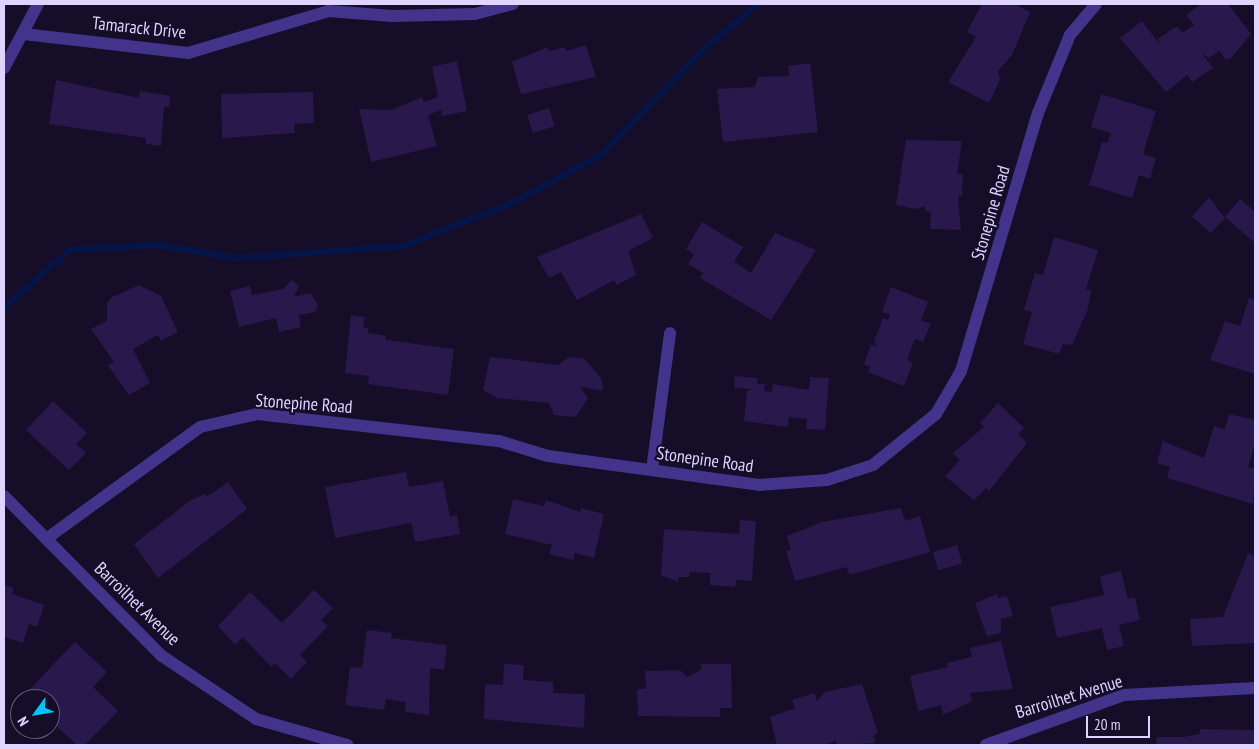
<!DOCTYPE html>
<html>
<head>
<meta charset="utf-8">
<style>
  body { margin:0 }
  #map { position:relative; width:1259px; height:749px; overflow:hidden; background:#160d28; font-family:"PT Sans Narrow",sans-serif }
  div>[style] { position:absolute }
  .stream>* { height:6px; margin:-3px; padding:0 3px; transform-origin:3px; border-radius:3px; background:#061549 }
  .building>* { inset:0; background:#29184b; transform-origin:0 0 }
  .street>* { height:12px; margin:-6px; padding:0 6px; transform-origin:6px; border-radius:6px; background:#43348b }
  span { translate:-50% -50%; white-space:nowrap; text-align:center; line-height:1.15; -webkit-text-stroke:4.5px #160d28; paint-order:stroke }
  .street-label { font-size:18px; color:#dfd4ff }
  .frame { position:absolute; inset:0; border:5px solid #dfd4ff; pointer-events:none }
  .north { position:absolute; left:10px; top:689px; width:50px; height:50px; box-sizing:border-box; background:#160d28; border:1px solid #665d7e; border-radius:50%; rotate:238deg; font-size:14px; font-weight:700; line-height:20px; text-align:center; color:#dfd4ff }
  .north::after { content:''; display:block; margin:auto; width:18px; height:22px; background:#00c3ff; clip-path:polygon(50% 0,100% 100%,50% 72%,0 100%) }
  .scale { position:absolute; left:1086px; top:716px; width:64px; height:22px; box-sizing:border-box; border:2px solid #dfd4ff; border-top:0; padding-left:6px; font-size:15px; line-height:18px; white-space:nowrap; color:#dfd4ff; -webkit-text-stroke:4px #160d28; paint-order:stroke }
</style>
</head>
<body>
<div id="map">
  <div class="stream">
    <i style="left:4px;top:308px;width:87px;rotate:-41.7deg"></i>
    <i style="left:69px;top:250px;width:89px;rotate:-3.2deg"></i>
    <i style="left:158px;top:245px;width:79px;rotate:9.5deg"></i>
    <i style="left:236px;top:258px;width:167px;rotate:-4.1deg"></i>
    <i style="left:403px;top:246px;width:117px;rotate:-21.5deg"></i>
    <i style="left:512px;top:203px;width:102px;rotate:-28.6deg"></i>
    <i style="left:602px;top:154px;width:149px;rotate:-45.8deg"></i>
    <i style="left:706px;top:47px;width:67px;rotate:-39.6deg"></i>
  </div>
  <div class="building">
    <i style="clip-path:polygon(982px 4px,1014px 4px,1030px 12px,1012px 55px,998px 71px,1000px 80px,989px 103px,948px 82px,976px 37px,967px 32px)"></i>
    <i style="clip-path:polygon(1201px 4px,1228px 4px,1251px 34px,1231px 58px,1226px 60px,1219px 51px,1209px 58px,1202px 54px,1213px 68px,1192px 82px,1187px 75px,1166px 92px,1120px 38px,1142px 21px,1160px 45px,1158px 39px,1172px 29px,1178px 27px,1183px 33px,1194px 25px,1186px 15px)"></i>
    <i style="clip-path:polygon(586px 45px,596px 77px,521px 94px,512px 62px,548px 47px,549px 51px,565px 47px,566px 51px)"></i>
    <i style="clip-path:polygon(457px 61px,467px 111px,442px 116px,441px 110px,428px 115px,437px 146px,371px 162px,359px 109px,392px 110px,422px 97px,424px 102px,438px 97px,432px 67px)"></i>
    <i style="clip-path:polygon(810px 63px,818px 132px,723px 142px,717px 89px,755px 87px,758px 77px,789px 76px,788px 66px)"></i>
    <i style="clip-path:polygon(56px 80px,139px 98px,140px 91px,170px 96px,169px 107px,164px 107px,161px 146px,146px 144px,146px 138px,49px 124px)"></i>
    <i style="clip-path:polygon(313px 92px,314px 123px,294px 124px,295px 133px,222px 138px,221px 94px)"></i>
    <i style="clip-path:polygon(1101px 94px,1156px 111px,1143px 154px,1156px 158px,1150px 179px,1139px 175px,1132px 198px,1089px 185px,1102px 142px,1107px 143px,1111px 133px,1091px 127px)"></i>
    <i style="left:549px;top:108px;width:19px;height:23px;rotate:72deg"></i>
    <i style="clip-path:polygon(906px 140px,962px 141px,957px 174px,963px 174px,962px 196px,958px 196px,961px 230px,930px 229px,931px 212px,925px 211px,925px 206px,916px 209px,896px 205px)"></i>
    <i style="clip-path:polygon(1209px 197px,1225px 218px,1211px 233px,1192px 217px)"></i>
    <i style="clip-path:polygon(1240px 199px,1255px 212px,1255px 243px,1225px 217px)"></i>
    <i style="clip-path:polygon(641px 214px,653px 238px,628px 251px,636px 275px,617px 285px,614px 280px,577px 300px,561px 272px,549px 278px,537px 257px)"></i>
    <i style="clip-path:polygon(702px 222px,743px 247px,734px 262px,751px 273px,775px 233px,816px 250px,771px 320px,700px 278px,703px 273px,688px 264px,694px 254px,686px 249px)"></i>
    <i style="clip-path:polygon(1054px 237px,1098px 250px,1086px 289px,1091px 290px,1088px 309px,1072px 345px,1063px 344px,1059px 354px,1023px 344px,1032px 312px,1024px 310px,1035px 273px,1043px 275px)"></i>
    <i style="clip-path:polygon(292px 280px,299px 286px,294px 297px,311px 293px,318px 305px,315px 312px,299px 315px,301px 327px,279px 332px,276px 318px,239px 327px,230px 291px,250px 286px,252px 295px,263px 293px,283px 289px)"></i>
    <i style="clip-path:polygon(139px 285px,161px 296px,178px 332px,161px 341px,158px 335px,133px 349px,150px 383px,129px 395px,108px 365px,114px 362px,91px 329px,107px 321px,107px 303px,112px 297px)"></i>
    <i style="clip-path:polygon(891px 287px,928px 302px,921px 320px,931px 324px,923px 342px,915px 339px,907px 360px,913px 363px,904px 386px,868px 372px,870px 367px,864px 364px,871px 345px,877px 347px,874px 341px,883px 318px,888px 320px,890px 315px,882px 312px)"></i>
    <i style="clip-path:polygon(1249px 298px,1255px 300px,1255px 374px,1210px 360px,1225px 321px,1240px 326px)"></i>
    <i style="clip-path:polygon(351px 315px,365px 317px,363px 327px,368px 328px,368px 333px,386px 336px,386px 340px,454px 349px,448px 395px,368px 384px,369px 376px,345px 373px)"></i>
    <i style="clip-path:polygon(490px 357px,558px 365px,569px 357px,585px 359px,602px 380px,603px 391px,580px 387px,588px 398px,576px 417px,554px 415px,549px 403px,497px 398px,483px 390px)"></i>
    <i style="clip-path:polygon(735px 376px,757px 378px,757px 384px,765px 384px,764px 391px,772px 392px,773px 384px,809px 390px,810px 377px,829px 378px,825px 430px,806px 429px,807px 419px,789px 417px,788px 427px,744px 421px,747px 391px,752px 389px,734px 388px)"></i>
    <i style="clip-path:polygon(53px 401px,87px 433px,76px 444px,86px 453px,69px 470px,26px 430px)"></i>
    <i style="clip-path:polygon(998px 403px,1024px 428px,1018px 434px,1027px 443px,989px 491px,986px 488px,974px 500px,945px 476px,960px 460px,953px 453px,984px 427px,980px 423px)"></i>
    <i style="clip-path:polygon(1229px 414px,1255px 420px,1255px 444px,1248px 467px,1255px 469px,1253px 504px,1167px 478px,1170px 467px,1157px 463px,1163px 441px,1204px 458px,1214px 426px,1225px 429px)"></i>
    <i style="clip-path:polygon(406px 472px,409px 487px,443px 481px,450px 517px,457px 515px,460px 534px,415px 542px,411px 523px,335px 538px,325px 487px)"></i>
    <i style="clip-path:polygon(228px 482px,247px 509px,158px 578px,134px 544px,191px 500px,205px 494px,207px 497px)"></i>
    <i style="clip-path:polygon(513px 499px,544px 506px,546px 500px,580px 512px,581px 508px,604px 514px,594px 558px,575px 553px,573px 560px,549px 554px,552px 545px,505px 534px)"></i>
    <i style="clip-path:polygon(901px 508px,905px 521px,920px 516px,930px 552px,849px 575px,847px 567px,795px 581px,786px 551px,791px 550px,787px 536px,822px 522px)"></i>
    <i style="clip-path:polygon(740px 520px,756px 521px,752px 581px,736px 580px,735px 587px,710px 585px,710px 573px,690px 572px,689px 577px,678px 577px,678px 582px,661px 575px,664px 529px,739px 534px)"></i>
    <i style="left:957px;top:545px;width:19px;height:25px;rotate:74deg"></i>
    <i style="clip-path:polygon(1248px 553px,1255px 556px,1255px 643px,1192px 646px,1190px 619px,1223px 617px)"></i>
    <i style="clip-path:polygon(1121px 571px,1128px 599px,1135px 597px,1140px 620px,1119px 625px,1124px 646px,1107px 650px,1102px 628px,1057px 638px,1050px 607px,1104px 595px,1100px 576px)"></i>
    <i style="clip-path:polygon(4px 585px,14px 588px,12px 594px,44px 605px,37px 627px,29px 624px,23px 643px,5px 637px,4px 640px)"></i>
    <i style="clip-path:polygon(314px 590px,333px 608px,321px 620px,328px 626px,300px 655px,307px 662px,291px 679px,275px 663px,271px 667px,243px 637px,235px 645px,218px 626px,250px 592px,282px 623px)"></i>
    <i style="clip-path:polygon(997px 594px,998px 598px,1007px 596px,1013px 616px,1001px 619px,1001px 633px,987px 636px,975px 603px)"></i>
    <i style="clip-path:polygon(367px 630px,392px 633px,391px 638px,447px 645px,444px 670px,430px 668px,429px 715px,405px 712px,406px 702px,386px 699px,384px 710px,345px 705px,350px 667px,362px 668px)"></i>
    <i style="clip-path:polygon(1001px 641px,1013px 689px,970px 693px,972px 701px,943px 715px,941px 705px,918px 711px,910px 676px,948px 667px,947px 663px,972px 657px,970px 648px)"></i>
    <i style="clip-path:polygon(75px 642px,107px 672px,93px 687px,118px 711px,85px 745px,77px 745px,50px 720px,50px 699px,24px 695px)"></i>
    <i style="clip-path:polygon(504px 664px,524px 665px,523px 680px,553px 682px,553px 693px,585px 694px,584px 728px,484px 719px,485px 684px,503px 685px)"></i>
    <i style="clip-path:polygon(701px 664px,731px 664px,732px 708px,720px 708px,720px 717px,638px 716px,637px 689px,646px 689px,645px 671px,680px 670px,687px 677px,701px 670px)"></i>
    <i style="clip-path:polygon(862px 684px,878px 733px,874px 734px,875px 743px,837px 745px,836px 740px,825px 745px,777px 745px,770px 717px,795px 708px,792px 700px,814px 693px,817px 701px,825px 692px)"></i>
    <i style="clip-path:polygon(1200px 729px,1255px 730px,1255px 745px,1157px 745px,1156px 737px,1183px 737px,1200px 734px)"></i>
  </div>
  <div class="street">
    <i style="left:24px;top:34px;width:165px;rotate:6.6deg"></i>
    <i style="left:188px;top:53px;width:147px;rotate:-16.6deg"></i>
    <i style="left:329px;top:11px;width:63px;rotate:4.5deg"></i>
    <i style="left:392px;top:16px;width:83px;rotate:-1.4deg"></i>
    <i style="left:475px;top:14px;width:39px;rotate:-15deg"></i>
    <i style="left:4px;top:68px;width:72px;rotate:-62deg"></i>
    <i style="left:652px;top:470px;width:138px;rotate:-82.5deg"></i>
    <i style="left:4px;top:496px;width:225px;rotate:45.4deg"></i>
    <i style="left:162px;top:656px;width:113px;rotate:33.8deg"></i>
    <i style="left:256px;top:719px;width:95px;rotate:15.9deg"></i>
    <i style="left:46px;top:539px;width:190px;rotate:-36deg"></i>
    <i style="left:200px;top:427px;width:58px;rotate:-12.8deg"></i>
    <i style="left:257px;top:414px;width:244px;rotate:6.4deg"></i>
    <i style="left:499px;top:441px;width:51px;rotate:17deg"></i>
    <i style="left:548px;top:456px;width:213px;rotate:7.8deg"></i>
    <i style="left:759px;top:485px;width:68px;rotate:-4.2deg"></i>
    <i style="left:827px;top:480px;width:48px;rotate:-18.1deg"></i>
    <i style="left:873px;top:465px;width:81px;rotate:-39deg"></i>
    <i style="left:936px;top:414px;width:50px;rotate:-59.8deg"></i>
    <i style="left:961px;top:371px;width:269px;rotate:-73.4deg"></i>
    <i style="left:1038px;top:113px;width:84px;rotate:-67.7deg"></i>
    <i style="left:1070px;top:35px;width:40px;rotate:-50deg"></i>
    <i style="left:986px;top:745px;width:147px;rotate:-19.9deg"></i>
    <i style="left:1124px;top:695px;width:131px;rotate:-3.1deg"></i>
  </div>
  <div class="street-label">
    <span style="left:139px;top:28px;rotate:6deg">Tamarack Drive</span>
    <span style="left:991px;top:213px;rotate:-74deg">Stonepine Road</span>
    <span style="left:304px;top:404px;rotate:4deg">Stonepine Road</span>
    <span style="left:705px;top:460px;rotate:8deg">Stonepine Road</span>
    <span style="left:137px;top:604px;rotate:44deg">Barroilhet Avenue</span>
    <span style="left:1069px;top:697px;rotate:-17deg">Barroilhet Avenue</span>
  </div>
  <div class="frame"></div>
  <div class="north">N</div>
  <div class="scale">20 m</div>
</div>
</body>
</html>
